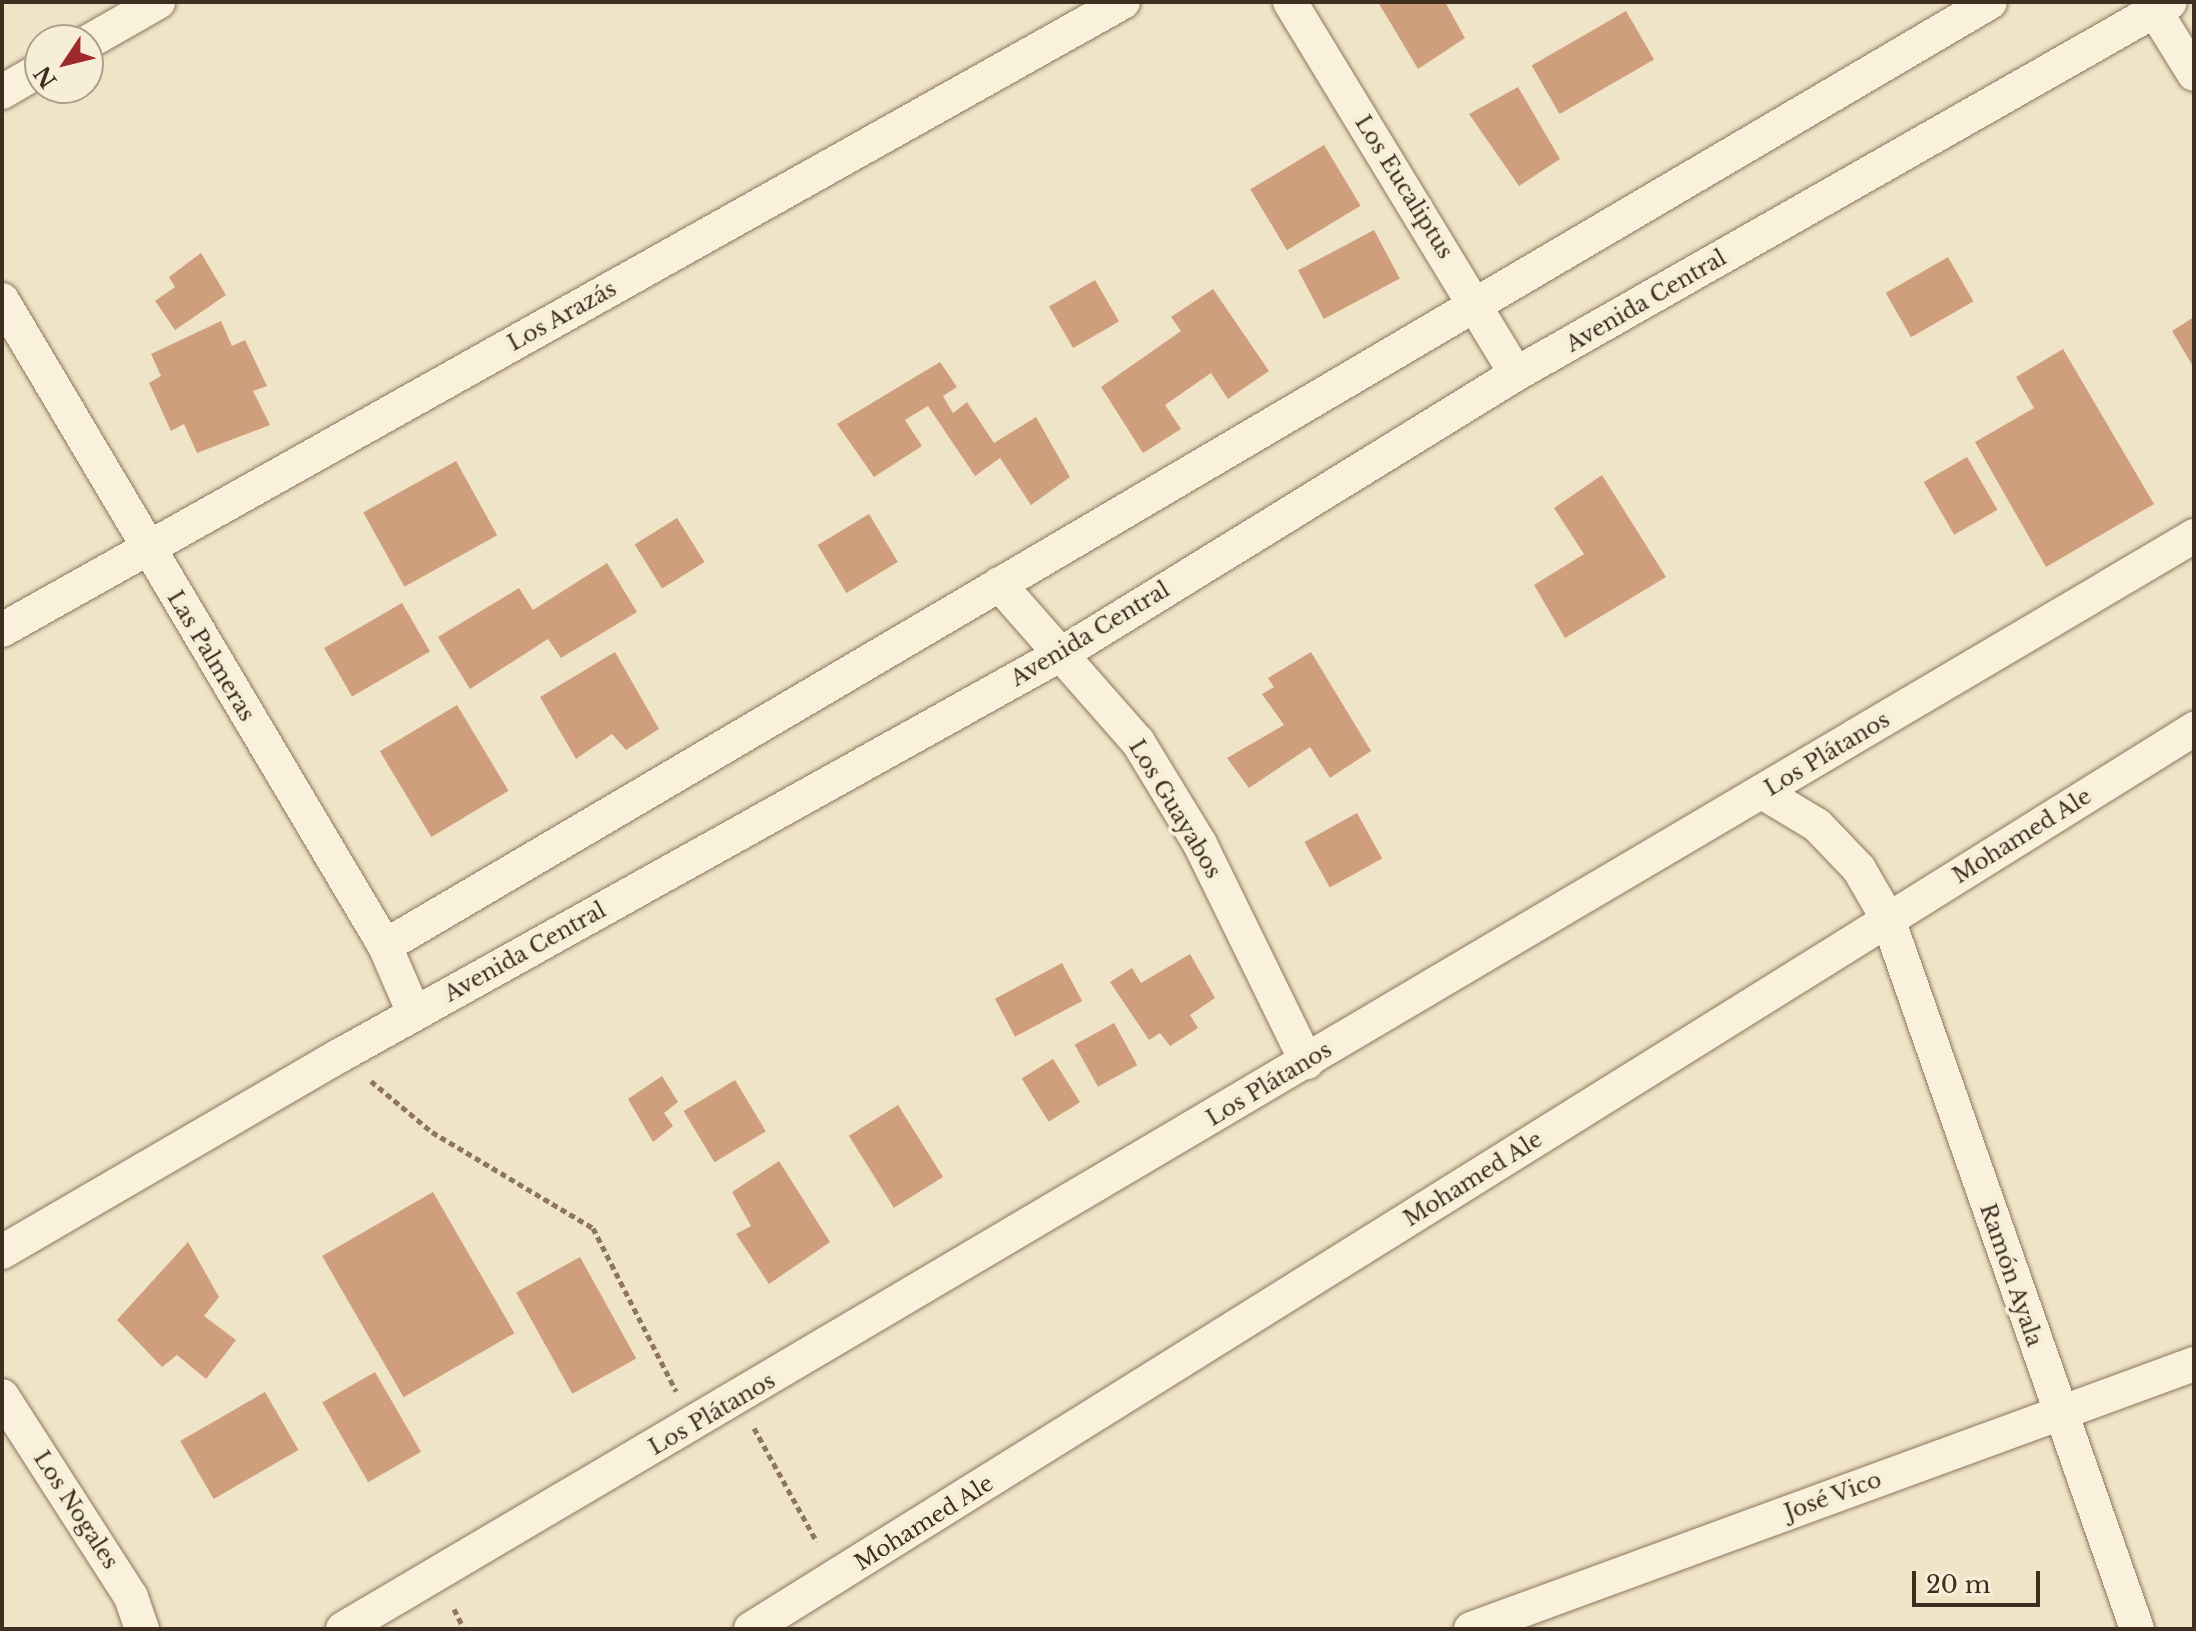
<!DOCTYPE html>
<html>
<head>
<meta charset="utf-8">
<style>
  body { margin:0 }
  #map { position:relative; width:2196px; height:1631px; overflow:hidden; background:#f0e4c8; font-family:"Libre Baskerville",serif }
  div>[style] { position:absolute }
  .building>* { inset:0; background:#cf9f7d; transform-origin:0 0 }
  .path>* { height:5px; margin-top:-2.5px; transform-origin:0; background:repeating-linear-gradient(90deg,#8d765c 0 6px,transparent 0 10px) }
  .roads { filter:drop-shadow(0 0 2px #8d765c) drop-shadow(0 0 2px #8d765c) }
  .street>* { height:34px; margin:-17px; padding:0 17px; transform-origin:17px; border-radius:17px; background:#faf1dc }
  span { translate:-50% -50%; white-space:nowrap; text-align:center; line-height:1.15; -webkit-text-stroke:8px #f7eed8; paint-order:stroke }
  .street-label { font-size:22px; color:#3d2e20 }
  .frame { position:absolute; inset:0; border:4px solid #3d2e20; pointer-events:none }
  .north { position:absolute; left:24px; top:24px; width:80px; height:80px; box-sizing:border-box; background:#f7eed8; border:2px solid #ada18e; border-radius:50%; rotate:235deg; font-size:22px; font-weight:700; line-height:32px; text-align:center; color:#3d2e20 }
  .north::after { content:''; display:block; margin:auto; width:28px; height:36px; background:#9e2a2b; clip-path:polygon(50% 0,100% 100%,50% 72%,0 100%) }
  .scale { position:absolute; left:1912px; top:1571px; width:128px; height:36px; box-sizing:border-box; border:4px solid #3d2e20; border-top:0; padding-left:10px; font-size:24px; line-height:28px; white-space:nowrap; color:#3d2e20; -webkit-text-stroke:6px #f7eed8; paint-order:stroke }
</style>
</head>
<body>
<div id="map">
  <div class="building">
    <i style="clip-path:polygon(1378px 2px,1445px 2px,1465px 38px,1418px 69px)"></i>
    <i style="left:1626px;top:11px;width:56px;height:109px;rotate:60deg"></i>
    <i style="clip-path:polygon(1518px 87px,1560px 159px,1519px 186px,1469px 114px)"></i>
    <i style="left:1324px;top:145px;width:71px;height:86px;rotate:59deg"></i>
    <i style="left:1374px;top:230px;width:55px;height:86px;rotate:62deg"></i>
    <i style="clip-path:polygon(201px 253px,226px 295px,175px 330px,155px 301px,175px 287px,169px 277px)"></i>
    <i style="left:1948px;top:257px;width:51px;height:72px;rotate:60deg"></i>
    <i style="left:1095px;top:280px;width:48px;height:53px;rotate:60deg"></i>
    <i style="clip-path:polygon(1213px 289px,1269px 371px,1228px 399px,1211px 373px,1165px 405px,1181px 429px,1143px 453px,1101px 387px,1181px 331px,1171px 317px)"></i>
    <i style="clip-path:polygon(2194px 317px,2194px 368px,2172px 331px)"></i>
    <i style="clip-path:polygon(221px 321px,232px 346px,245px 340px,267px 386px,253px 391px,270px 425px,197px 453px,184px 424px,171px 431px,149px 383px,161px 376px,151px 354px)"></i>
    <i style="clip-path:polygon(2063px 349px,2154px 504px,2046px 567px,1975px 442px,2034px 408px,2016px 377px)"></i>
    <i style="clip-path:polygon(940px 362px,957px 387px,943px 396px,953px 413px,967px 402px,994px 443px,1036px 417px,1070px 477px,1031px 505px,1000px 458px,975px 476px,928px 406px,905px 420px,922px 446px,874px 477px,837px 424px)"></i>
    <i style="left:1967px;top:457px;width:61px;height:50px;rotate:60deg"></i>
    <i style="left:456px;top:461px;width:85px;height:106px;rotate:61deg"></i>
    <i style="clip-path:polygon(1602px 475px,1666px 577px,1565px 638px,1534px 585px,1584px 554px,1554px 508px)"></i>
    <i style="left:869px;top:514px;width:56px;height:60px;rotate:59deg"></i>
    <i style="left:677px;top:518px;width:52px;height:50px;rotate:58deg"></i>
    <i style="clip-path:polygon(607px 563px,637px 612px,561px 658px,548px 639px,470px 689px,438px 637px,519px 588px,533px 610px)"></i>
    <i style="left:402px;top:603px;width:56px;height:90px;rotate:60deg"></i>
    <i style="clip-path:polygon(615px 652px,659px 729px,626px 750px,612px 734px,576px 759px,540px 697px)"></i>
    <i style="clip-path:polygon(1311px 652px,1371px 751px,1330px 778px,1310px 747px,1249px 788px,1227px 758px,1284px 725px,1262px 694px,1274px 687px,1268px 678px)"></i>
    <i style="left:457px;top:705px;width:100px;height:90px;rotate:59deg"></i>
    <i style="left:1357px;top:813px;width:52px;height:60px;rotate:61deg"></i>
    <i style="clip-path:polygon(1190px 954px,1215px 998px,1190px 1015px,1198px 1028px,1170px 1046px,1160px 1033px,1149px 1040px,1110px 982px,1132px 968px,1141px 983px)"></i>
    <i style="left:1062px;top:963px;width:43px;height:76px;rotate:62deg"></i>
    <i style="left:1114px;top:1023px;width:48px;height:45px;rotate:61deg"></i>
    <i style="left:1053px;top:1059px;width:51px;height:37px;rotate:58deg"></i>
    <i style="clip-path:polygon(662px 1076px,678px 1102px,664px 1113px,673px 1126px,653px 1142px,628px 1099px)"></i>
    <i style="left:735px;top:1080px;width:60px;height:60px;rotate:59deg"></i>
    <i style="left:898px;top:1105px;width:85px;height:58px;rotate:58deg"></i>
    <i style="clip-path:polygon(779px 1161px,830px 1242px,769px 1284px,736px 1234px,751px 1226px,732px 1192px)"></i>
    <i style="left:433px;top:1192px;width:163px;height:128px;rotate:60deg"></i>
    <i style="clip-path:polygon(188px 1242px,219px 1297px,204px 1316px,236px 1340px,206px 1379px,177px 1355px,162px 1367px,117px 1320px)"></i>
    <i style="left:580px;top:1257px;width:116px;height:73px;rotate:61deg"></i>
    <i style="left:375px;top:1372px;width:92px;height:61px;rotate:60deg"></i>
    <i style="left:265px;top:1392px;width:67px;height:98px;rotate:60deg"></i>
  </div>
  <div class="path">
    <i style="left:371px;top:1081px;width:80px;rotate:39.9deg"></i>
    <i style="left:432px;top:1132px;width:187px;rotate:30.8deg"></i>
    <i style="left:593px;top:1228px;width:183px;rotate:63deg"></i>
    <i style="left:754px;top:1428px;width:130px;rotate:61.1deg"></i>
    <i style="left:454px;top:1609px;width:22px;rotate:63deg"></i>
  </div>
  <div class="roads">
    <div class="street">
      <i style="left:1290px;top:2px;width:435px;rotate:58.7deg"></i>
      <i style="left:2155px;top:11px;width:74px;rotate:58.2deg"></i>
      <i style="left:88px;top:42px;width:81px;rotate:-29.7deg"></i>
      <i style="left:2px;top:92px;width:44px;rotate:-30.1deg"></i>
      <i style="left:2px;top:300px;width:751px;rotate:59.34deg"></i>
      <i style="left:385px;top:946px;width:73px;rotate:66.6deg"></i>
      <i style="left:999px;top:584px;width:210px;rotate:48.7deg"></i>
      <i style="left:1138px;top:742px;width:119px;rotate:58.7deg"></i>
      <i style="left:1200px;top:844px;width:243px;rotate:63.9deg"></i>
      <i style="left:2px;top:630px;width:1285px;rotate:-29.26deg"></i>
      <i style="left:1762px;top:792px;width:64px;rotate:31deg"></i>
      <i style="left:1817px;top:825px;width:61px;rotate:46.3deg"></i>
      <i style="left:1859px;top:869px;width:58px;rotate:59.9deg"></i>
      <i style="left:1888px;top:919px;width:752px;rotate:70.67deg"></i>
      <i style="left:385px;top:946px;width:1862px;rotate:-30.46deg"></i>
      <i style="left:2px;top:1252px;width:390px;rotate:-30.2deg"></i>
      <i style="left:339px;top:1056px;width:829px;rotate:-29.1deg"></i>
      <i style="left:1063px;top:653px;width:532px;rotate:-31.63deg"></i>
      <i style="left:1516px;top:374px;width:752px;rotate:-29.63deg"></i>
      <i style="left:2px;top:1396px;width:239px;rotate:57.3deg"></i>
      <i style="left:131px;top:1597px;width:34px;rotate:71deg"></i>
      <i style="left:343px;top:1629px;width:2150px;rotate:-30.56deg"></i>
      <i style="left:751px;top:1629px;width:1701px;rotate:-31.95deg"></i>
      <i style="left:1471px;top:1629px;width:770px;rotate:-20.13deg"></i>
    </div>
  </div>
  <div class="street-label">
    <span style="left:1404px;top:187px;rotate:58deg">Los Eucaliptus</span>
    <span style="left:1646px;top:301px;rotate:-30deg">Avenida Central</span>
    <span style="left:562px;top:316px;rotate:-29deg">Los Arazás</span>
    <span style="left:1090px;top:634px;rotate:-31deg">Avenida Central</span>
    <span style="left:211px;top:656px;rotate:59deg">Las Palmeras</span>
    <span style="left:1827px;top:754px;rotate:-31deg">Los Plátanos</span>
    <span style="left:1175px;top:809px;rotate:59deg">Los Guayabos</span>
    <span style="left:2022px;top:836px;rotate:-32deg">Mohamed Ale</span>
    <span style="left:525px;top:952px;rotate:-29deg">Avenida Central</span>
    <span style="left:1269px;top:1084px;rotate:-31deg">Los Plátanos</span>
    <span style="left:1473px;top:1179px;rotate:-32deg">Mohamed Ale</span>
    <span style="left:2011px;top:1275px;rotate:71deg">Ramón Ayala</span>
    <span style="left:712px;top:1414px;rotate:-30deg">Los Plátanos</span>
    <span style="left:1833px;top:1496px;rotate:-20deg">José Vico</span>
    <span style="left:76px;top:1510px;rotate:57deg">Los Nogales</span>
    <span style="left:924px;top:1523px;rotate:-32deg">Mohamed Ale</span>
  </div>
  <div class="frame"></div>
  <div class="north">N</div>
  <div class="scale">20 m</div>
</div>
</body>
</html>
